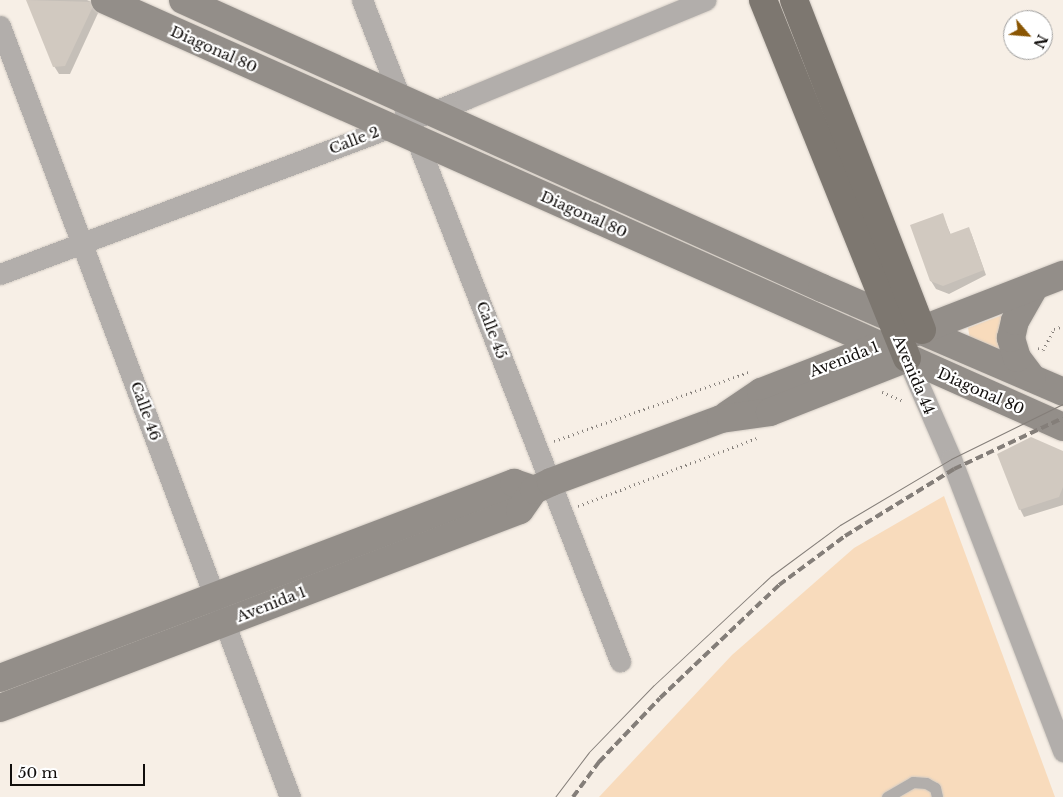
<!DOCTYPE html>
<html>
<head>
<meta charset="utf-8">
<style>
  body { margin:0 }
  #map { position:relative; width:1063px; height:797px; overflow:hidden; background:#f7efe6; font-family:"Libre Baskerville",serif }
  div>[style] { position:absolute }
  .green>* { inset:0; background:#f8dbbc }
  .shadow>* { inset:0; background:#0003 }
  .building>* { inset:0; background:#d1c9c0 }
  .path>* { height:3px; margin-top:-1.5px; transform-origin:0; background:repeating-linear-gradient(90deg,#87817c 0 1px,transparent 0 5px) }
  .roads { filter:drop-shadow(0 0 1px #d2cbc3) drop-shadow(0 0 1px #d2cbc3) }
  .lane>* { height:11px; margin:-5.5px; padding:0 5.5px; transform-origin:5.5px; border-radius:5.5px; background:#b2aeab }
  .street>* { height:21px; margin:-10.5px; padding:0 10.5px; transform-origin:10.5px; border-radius:10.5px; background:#b2aeab }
  .secondary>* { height:28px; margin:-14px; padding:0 14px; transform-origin:14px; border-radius:14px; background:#938e89 }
  .primary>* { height:28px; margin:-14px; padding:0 14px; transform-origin:14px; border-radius:14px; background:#7d7770 }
  .tram>* { height:1px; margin:-0.5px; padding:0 0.5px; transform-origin:0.5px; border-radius:0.5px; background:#847e79 }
  .rail>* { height:4px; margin-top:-2px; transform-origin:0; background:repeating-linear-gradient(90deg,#847e79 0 8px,transparent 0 12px) }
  span { translate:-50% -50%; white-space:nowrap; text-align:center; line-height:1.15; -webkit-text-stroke:4.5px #fff; paint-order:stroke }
  .street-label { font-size:15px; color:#110e0c }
  .north { position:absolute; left:1003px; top:10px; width:50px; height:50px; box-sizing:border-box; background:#fff; border:1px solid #a09f9e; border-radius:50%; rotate:117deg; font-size:14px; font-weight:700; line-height:20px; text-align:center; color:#110e0c }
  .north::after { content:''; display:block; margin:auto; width:18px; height:22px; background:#8a5603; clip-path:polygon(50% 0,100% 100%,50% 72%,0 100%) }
  .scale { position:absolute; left:10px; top:764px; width:135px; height:22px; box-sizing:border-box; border:2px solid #110e0c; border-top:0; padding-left:6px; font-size:15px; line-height:18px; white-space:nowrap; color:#110e0c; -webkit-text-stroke:4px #fff; paint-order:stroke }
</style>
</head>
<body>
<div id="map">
  <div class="green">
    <i style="clip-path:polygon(1016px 310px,1002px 352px,970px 339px,968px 328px)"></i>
    <i style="clip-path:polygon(944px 496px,1055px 797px,599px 797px,732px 655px,854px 548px)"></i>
  </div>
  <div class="shadow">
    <i style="clip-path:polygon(28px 0,87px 0,94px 3px,99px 11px,70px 74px,59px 74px,54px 66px)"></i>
    <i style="clip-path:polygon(942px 214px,951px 235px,971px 233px,986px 275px,949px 294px,936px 289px,931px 281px)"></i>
    <i style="clip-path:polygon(1063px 453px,1063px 505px,1024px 517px,1020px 509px)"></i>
  </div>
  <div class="building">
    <i style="clip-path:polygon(26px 0,95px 2px,65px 66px,53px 67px)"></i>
    <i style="clip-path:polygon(943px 213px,950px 234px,969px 227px,984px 270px,943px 286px,930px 281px,910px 225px)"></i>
    <i style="clip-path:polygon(1031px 437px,1063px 451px,1063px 487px,1059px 497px,1019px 510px,997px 454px)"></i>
  </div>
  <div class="path">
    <i style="left:1038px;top:348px;width:5px;rotate:22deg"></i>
    <i style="left:1043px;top:350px;width:24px;rotate:-62deg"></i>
    <i style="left:1054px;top:329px;width:9px;rotate:-18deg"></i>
    <i style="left:882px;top:392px;width:23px;rotate:23deg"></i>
    <i style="left:554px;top:441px;width:207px;rotate:-19.5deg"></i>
    <i style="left:578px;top:506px;width:191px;rotate:-20.8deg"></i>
  </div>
  <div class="roads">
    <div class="lane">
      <i style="left:887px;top:797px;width:30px;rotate:-30deg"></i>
      <i style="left:913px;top:782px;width:13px;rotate:4deg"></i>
      <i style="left:926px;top:783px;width:10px;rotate:29deg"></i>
      <i style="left:935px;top:788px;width:9px;rotate:77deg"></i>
    </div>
    <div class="street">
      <i style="left:362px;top:0;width:710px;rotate:68.68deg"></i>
      <i style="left:0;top:26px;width:824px;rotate:69.39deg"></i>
      <i style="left:0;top:274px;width:497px;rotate:-20.6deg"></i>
      <i style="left:465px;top:99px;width:260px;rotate:-22.4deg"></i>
      <i style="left:907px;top:358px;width:110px;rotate:66.5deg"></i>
      <i style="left:951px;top:459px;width:313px;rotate:69deg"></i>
    </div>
    <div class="secondary">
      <i style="left:105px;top:0;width:1049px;rotate:24.02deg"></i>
      <i style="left:183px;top:0;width:701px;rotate:24.26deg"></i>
      <i style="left:822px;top:288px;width:262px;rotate:23.3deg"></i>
      <i style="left:1032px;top:378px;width:25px;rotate:-127deg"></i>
      <i style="left:1017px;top:358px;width:21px;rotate:-107deg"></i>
      <i style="left:1011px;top:338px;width:17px;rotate:-77deg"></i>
      <i style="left:1015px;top:321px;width:40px;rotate:-60.3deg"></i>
      <i style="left:727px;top:415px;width:41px;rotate:-34.1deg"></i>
      <i style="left:761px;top:392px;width:324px;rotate:-21.2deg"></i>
      <i style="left:0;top:678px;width:550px;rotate:-20.78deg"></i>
      <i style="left:514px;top:483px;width:21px;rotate:19deg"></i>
      <i style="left:0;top:708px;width:556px;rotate:-20.85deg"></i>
      <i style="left:520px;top:510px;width:24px;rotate:-55deg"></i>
      <i style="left:534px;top:490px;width:19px;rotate:-25deg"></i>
      <i style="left:551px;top:482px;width:181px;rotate:-20.3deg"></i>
      <i style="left:721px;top:419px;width:49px;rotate:-8.1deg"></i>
      <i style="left:770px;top:412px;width:147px;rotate:-21.5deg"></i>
    </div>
    <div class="primary">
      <i style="left:763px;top:0;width:386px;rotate:68.1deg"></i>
      <i style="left:794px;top:0;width:354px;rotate:68.8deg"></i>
    </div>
  </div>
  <div class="tram">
    <i style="left:555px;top:797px;width:56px;rotate:-52.9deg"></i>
    <i style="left:589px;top:752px;width:93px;rotate:-45.9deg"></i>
    <i style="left:654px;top:685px;width:160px;rotate:-43deg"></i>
    <i style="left:771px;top:576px;width:86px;rotate:-36.5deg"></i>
    <i style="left:840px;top:525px;width:129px;rotate:-30.7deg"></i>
    <i style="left:951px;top:459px;width:125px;rotate:-26.2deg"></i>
  </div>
  <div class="rail">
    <i style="left:573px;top:797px;width:44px;rotate:-53.4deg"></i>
    <i style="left:599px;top:762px;width:88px;rotate:-46.4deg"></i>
    <i style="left:660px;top:698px;width:164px;rotate:-43.5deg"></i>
    <i style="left:779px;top:585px;width:82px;rotate:-36.6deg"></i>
    <i style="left:845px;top:536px;width:128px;rotate:-31.6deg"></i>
    <i style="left:954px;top:469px;width:120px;rotate:-25.1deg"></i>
  </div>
  <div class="street-label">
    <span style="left:214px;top:49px;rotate:24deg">Diagonal 80</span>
    <span style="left:354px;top:140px;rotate:-21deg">Calle 2</span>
    <span style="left:584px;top:214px;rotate:24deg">Diagonal 80</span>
    <span style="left:492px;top:330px;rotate:69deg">Calle 45</span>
    <span style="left:844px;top:359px;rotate:-21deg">Avenida 1</span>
    <span style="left:914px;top:375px;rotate:67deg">Avenida 44</span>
    <span style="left:981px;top:391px;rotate:24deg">Diagonal 80</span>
    <span style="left:146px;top:411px;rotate:70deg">Calle 46</span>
    <span style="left:271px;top:604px;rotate:-21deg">Avenida 1</span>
  </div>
  <div class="north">N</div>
  <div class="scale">50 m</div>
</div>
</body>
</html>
